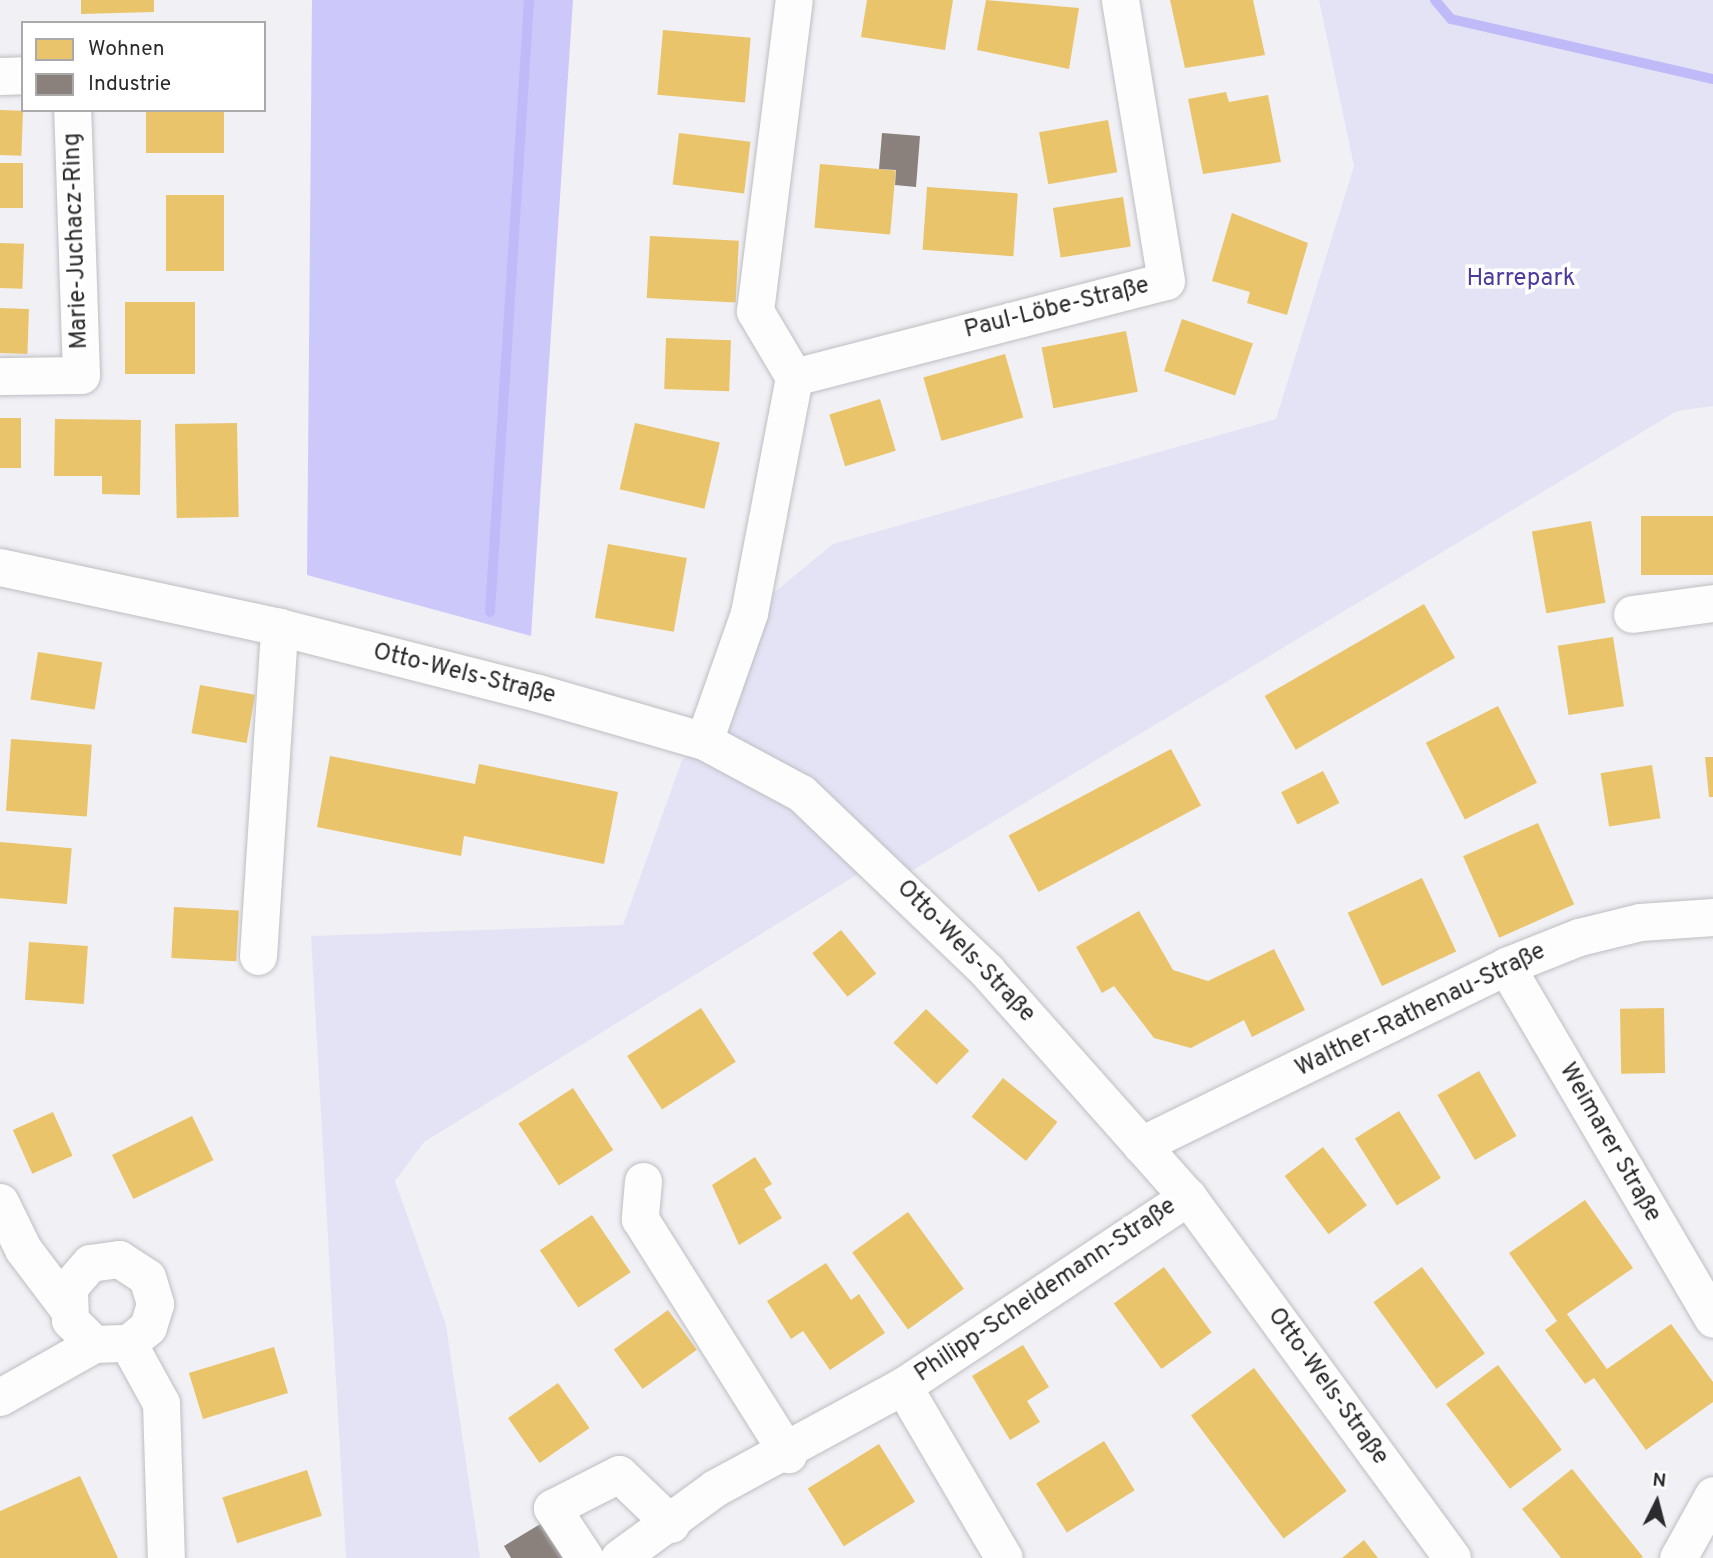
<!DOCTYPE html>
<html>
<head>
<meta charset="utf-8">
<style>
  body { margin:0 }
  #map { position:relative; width:1713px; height:1558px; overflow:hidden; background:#f0f0f5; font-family:Overpass,sans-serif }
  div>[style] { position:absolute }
  .green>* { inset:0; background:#e4e3f5 }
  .forest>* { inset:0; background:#cdc8fa }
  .homes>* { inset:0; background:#e9c46a; transform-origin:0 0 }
  .industry>* { inset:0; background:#8a817c }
  .stream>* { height:10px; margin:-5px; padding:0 5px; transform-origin:5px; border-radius:5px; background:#c0baf8 }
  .roads { filter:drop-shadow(0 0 2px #bebec2) drop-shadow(0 0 2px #bebec2) }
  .minor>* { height:37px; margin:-18.5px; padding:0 18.5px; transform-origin:18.5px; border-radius:18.5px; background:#fdfdfe }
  span { translate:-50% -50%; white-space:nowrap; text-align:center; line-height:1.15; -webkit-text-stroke:7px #fff; paint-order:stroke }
  .street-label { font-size:24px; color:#2b2b2d }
  .park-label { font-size:24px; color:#4e3a9c }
  .legend { position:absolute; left:21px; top:21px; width:245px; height:91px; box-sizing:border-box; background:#fff; border:2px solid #aaaaab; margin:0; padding:9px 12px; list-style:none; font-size:21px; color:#2b2b2d }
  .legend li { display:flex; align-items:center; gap:14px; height:35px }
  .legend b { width:35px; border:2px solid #aaaaab }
  .north { position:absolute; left:1622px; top:1467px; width:70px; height:70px; -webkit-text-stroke:5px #fff; paint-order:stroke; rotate:6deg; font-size:19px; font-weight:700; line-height:28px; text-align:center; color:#2b2b2d }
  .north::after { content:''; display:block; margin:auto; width:24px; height:32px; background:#2b2b2d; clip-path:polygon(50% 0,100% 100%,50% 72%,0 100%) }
</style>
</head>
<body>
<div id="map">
  <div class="green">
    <i style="clip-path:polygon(1319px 0,1713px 0,1713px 406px,1677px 411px,895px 881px,876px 863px,424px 1142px,395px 1181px,446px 1325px,480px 1558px,346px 1558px,311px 936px,623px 925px,682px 760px,704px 741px,749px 613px,833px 544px,1276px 419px,1354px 166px)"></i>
  </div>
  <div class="forest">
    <i style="clip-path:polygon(312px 0,573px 0,531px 636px,307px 575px)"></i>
  </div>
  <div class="homes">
    <i style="clip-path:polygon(81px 0,154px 0,154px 12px,81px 14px)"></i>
    <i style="clip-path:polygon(867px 0,953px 0,945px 50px,861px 37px)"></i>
    <i style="clip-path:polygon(986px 0,1079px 8px,1069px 69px,977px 50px)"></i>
    <i style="clip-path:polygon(1170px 0,1253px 0,1265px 55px,1185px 68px)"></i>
    <i style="left:663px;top:30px;width:88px;height:65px;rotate:5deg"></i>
    <i style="clip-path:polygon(1226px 92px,1229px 102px,1268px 95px,1281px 162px,1203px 174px,1188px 99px)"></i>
    <i style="left:0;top:110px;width:23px;height:45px;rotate:2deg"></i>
    <i style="left:146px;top:110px;width:78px;height:43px"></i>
    <i style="left:1108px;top:120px;width:53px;height:70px;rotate:80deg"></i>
    <i style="left:679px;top:133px;width:72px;height:52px;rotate:7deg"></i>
    <i style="left:0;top:163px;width:23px;height:45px"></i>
    <i style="left:820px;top:164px;width:76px;height:64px;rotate:5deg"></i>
    <i style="left:927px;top:187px;width:91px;height:63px;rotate:4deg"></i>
    <i style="left:224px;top:195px;width:76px;height:58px;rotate:90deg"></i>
    <i style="left:1123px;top:197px;width:50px;height:71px;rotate:81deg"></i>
    <i style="clip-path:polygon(1232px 213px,1308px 243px,1287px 315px,1247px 303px,1250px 292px,1212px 281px)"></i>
    <i style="left:650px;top:236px;width:89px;height:62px;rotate:3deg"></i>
    <i style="left:0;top:243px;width:24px;height:45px;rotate:2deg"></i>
    <i style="left:195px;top:302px;width:72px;height:70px;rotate:90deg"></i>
    <i style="left:0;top:308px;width:29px;height:45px;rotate:2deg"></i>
    <i style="left:1182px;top:319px;width:75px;height:55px;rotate:19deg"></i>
    <i style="left:1126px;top:331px;width:62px;height:86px;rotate:79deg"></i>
    <i style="left:666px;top:338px;width:65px;height:51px;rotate:2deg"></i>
    <i style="left:1005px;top:354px;width:66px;height:85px;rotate:74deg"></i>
    <i style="left:880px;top:399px;width:54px;height:53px;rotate:73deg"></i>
    <i style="left:0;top:418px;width:21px;height:50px"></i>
    <i style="clip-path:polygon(55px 419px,141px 420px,140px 495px,102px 494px,102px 476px,54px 476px)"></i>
    <i style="left:237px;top:423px;width:94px;height:62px;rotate:89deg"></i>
    <i style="left:635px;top:423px;width:87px;height:68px;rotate:13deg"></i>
    <i style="left:1713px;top:516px;width:59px;height:72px;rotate:90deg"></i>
    <i style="left:1591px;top:521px;width:83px;height:60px;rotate:80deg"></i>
    <i style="left:608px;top:544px;width:80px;height:75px;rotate:10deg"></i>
    <i style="left:1424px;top:604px;width:62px;height:184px;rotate:60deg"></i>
    <i style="left:1613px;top:637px;width:70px;height:56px;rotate:81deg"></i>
    <i style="left:38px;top:652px;width:65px;height:48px;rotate:9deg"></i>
    <i style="left:200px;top:685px;width:56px;height:49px;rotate:10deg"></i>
    <i style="left:1498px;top:706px;width:86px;height:81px;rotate:63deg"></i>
    <i style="left:11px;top:739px;width:81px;height:72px;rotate:4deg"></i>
    <i style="left:1171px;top:749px;width:64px;height:184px;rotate:62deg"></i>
    <i style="clip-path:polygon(330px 756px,475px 784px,479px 764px,618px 792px,604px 864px,464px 836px,461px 856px,317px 827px)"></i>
    <i style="clip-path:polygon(1705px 757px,1713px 757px,1713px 797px,1709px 797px)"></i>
    <i style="left:1652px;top:765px;width:54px;height:52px;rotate:81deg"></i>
    <i style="left:1323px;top:771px;width:36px;height:47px;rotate:63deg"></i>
    <i style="left:1538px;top:823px;width:89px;height:82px;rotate:66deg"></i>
    <i style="left:0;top:842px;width:72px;height:56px;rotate:5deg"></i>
    <i style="left:1422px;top:878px;width:81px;height:82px;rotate:65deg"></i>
    <i style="left:174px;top:907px;width:65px;height:51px;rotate:3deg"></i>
    <i style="clip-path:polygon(1139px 911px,1173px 970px,1208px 981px,1274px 949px,1305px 1010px,1252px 1037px,1244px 1020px,1191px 1048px,1154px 1038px,1114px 986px,1102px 993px,1076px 947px)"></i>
    <i style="left:841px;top:930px;width:56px;height:37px;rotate:51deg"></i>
    <i style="left:29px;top:942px;width:59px;height:58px;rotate:4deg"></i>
    <i style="left:701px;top:1008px;width:64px;height:88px;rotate:57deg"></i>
    <i style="left:1664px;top:1008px;width:65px;height:44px;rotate:89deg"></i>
    <i style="left:926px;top:1009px;width:60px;height:47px;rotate:44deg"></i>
    <i style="left:1479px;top:1071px;width:75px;height:48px;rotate:60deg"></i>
    <i style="left:1003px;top:1078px;width:70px;height:50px;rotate:39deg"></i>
    <i style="left:573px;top:1088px;width:74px;height:65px;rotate:57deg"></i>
    <i style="left:1399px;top:1111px;width:79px;height:52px;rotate:58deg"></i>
    <i style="left:53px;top:1112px;width:48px;height:44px;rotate:66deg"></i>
    <i style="left:192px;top:1116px;width:49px;height:89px;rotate:64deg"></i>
    <i style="left:1323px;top:1147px;width:73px;height:48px;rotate:53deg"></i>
    <i style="clip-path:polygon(755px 1157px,772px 1184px,764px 1189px,782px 1218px,739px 1245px,712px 1185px)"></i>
    <i style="clip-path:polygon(1585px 1200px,1633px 1268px,1567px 1314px,1607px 1369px,1671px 1324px,1713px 1382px,1713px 1402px,1646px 1450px,1594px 1378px,1585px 1384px,1545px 1330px,1557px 1321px,1509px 1253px)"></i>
    <i style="left:908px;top:1212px;width:95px;height:69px;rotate:54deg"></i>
    <i style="left:592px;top:1215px;width:69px;height:63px;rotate:56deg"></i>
    <i style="clip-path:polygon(826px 1263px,851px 1300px,859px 1294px,885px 1333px,830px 1370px,803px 1331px,791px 1339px,767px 1301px)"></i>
    <i style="left:1164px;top:1267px;width:81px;height:62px;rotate:54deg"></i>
    <i style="left:1422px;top:1267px;width:107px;height:60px;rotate:54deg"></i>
    <i style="left:668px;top:1310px;width:49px;height:67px;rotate:54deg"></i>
    <i style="clip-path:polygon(1023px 1345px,1049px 1387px,1027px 1401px,1040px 1422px,1010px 1440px,972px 1376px)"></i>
    <i style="left:274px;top:1347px;width:48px;height:89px;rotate:73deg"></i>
    <i style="left:1498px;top:1365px;width:106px;height:65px;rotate:53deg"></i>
    <i style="left:1254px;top:1368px;width:154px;height:79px;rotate:53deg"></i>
    <i style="left:558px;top:1383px;width:55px;height:61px;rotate:55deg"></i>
    <i style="left:1104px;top:1441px;width:58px;height:80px;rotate:58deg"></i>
    <i style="left:879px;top:1444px;width:68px;height:84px;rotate:58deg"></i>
    <i style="clip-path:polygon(1572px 1469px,1643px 1557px,1641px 1558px,1561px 1558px,1522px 1509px)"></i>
    <i style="left:307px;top:1470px;width:48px;height:89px;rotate:72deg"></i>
    <i style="clip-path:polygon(80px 1476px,118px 1558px,0 1558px,0 1511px)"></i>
    <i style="clip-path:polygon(1364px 1540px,1378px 1558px,1342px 1558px)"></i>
  </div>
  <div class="industry">
    <i style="clip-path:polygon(882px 133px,920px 136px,916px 187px,895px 185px,896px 170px,879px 169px)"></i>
    <i style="clip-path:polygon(542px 1523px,563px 1558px,511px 1558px,504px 1546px)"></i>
  </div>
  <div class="stream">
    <i style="left:1435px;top:0;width:25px;rotate:50deg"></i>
    <i style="left:1451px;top:19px;width:269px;rotate:12.9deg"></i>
    <i style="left:490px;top:612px;width:613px;rotate:-86.35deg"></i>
  </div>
  <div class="roads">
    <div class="minor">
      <i style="left:0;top:76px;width:23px;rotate:-2deg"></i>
      <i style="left:0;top:376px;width:81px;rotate:-0.7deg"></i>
      <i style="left:81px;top:375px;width:265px;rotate:-91.9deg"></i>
      <i style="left:794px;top:377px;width:384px;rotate:-14.5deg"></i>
      <i style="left:1166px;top:281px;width:285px;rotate:-99.3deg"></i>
      <i style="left:0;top:567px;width:285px;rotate:12.1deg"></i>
      <i style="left:279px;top:627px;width:267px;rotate:14.3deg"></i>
      <i style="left:538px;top:693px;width:173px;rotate:16.1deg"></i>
      <i style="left:704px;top:741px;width:110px;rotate:28.2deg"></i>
      <i style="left:801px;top:793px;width:257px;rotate:43.7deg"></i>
      <i style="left:987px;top:971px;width:302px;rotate:48.4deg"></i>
      <i style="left:1188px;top:1197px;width:447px;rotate:53.8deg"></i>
      <i style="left:1632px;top:614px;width:82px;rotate:-7.7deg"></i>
      <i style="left:704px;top:741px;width:136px;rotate:-70.6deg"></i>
      <i style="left:749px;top:613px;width:240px;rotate:-79.2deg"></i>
      <i style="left:794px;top:377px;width:77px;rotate:-120.6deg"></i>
      <i style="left:755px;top:311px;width:313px;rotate:-82.9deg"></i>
      <i style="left:258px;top:956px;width:330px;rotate:-86.3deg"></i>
      <i style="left:1506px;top:966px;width:409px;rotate:59.6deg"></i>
      <i style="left:1141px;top:1145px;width:407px;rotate:-26.1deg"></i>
      <i style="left:1506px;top:966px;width:79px;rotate:-21.7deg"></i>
      <i style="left:1579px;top:937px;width:63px;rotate:-13.8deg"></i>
      <i style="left:1640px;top:922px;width:73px;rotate:-3.9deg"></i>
      <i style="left:643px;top:1181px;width:38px;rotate:95deg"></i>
      <i style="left:640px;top:1219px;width:278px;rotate:57.8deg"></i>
      <i style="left:0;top:1202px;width:52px;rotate:63.9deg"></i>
      <i style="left:23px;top:1249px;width:76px;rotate:53deg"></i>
      <i style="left:94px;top:1344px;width:34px;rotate:-135deg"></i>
      <i style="left:70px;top:1320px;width:33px;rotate:-92deg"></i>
      <i style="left:69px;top:1287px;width:32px;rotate:-49deg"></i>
      <i style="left:90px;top:1263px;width:29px;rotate:-8deg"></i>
      <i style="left:119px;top:1259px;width:33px;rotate:33deg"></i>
      <i style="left:147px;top:1277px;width:28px;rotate:73deg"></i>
      <i style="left:155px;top:1304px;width:24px;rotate:107deg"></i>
      <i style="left:148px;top:1327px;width:26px;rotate:141deg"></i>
      <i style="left:903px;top:1386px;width:199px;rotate:59.6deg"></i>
      <i style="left:0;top:1397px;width:108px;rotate:-29.4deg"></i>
      <i style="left:94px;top:1344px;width:34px;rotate:-2deg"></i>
      <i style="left:128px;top:1343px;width:68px;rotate:61.2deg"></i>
      <i style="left:161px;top:1403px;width:155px;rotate:88.2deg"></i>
      <i style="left:585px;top:1558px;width:60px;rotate:-123.4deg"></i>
      <i style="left:552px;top:1508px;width:75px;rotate:-26.9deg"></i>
      <i style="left:619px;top:1474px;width:72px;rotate:43.9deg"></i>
      <i style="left:619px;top:1558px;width:119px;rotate:-36.1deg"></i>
      <i style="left:715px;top:1488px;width:214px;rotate:-28.5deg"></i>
      <i style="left:903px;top:1386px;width:342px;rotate:-33.6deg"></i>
      <i style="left:1678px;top:1558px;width:72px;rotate:-60.9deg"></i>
    </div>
  </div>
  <div class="street-label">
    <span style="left:77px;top:241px;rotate:-92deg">Marie-Juchacz-Ring</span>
    <span style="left:1057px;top:309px;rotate:-14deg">Paul-Löbe-Straße</span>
    <span style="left:464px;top:675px;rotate:14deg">Otto-Wels-Straße</span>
    <span style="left:965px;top:952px;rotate:46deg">Otto-Wels-Straße</span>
    <span style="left:1421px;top:1011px;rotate:-26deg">Walther-Rathenau-Straße</span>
    <span style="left:1609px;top:1143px;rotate:60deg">Weimarer Straße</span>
    <span style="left:1046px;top:1291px;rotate:-34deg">Philipp-Scheidemann-Straße</span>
    <span style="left:1327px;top:1387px;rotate:54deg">Otto-Wels-Straße</span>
  </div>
  <div class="park-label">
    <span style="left:1521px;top:280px">Harrepark</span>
  </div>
  <ul class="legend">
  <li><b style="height:19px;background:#e9c46a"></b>Wohnen</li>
  <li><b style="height:19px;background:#8a817c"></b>Industrie</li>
  </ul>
  <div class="north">N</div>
</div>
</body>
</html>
